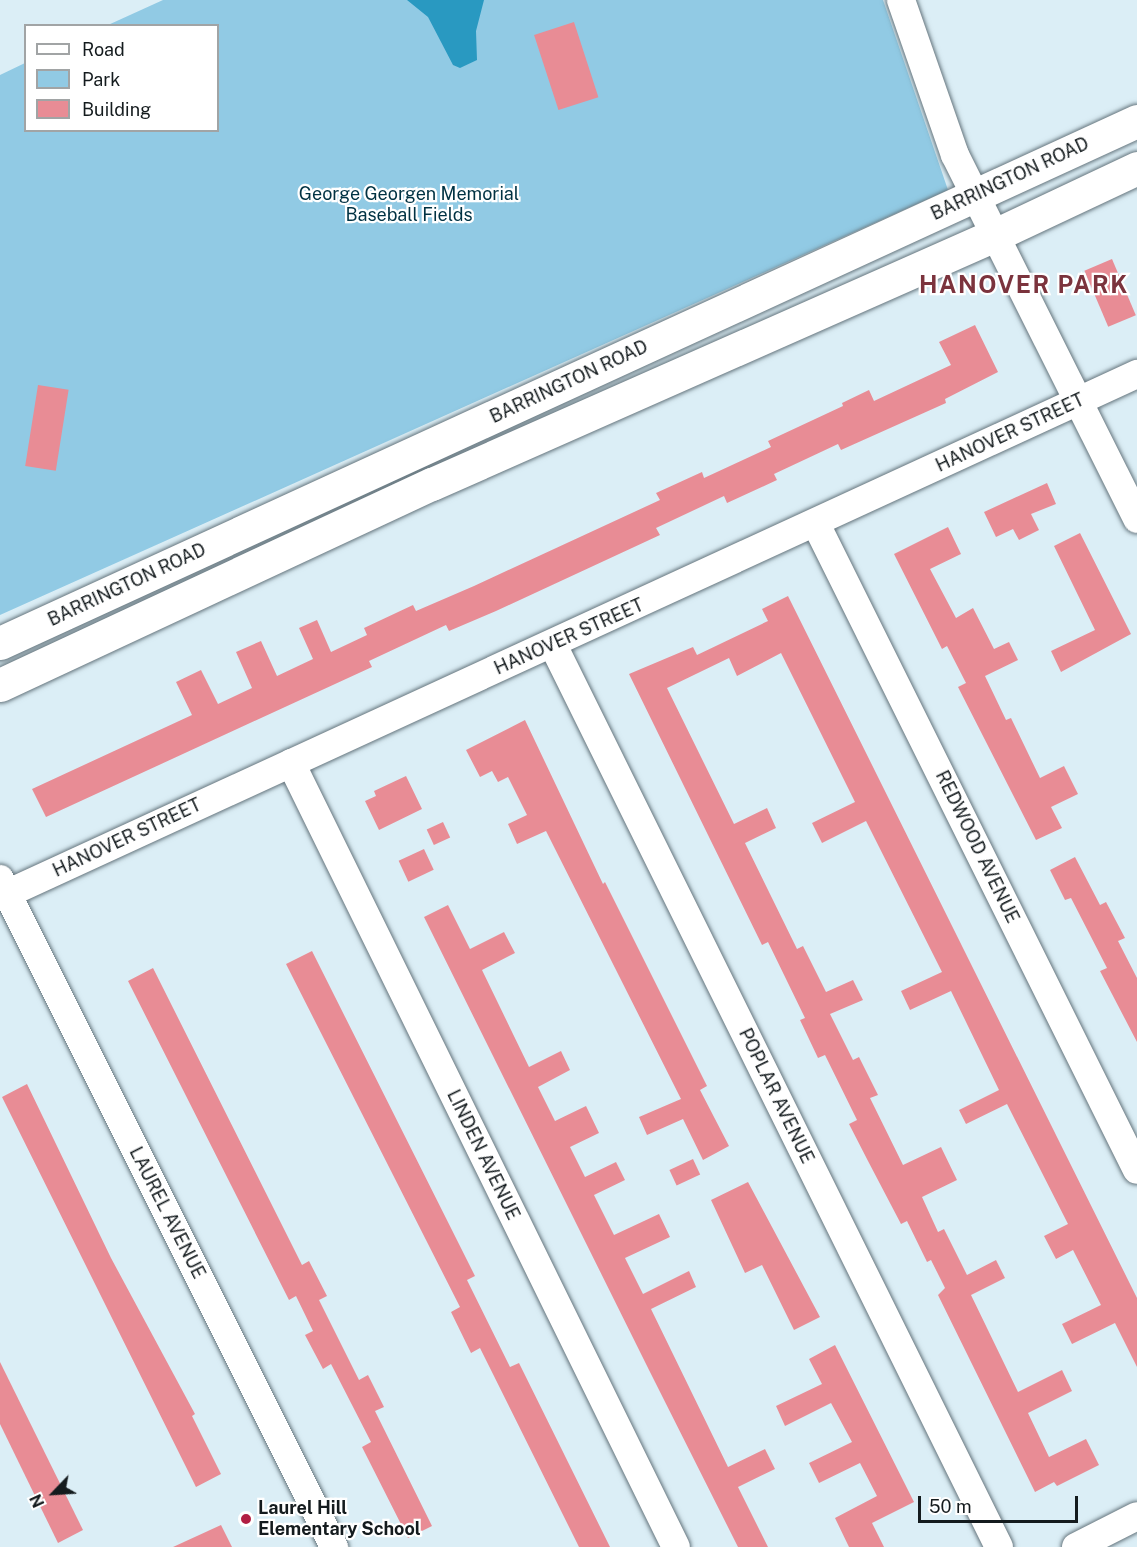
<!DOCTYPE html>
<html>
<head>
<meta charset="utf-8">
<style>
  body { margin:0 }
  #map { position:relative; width:1137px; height:1547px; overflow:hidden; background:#dbeef6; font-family:"Public Sans",sans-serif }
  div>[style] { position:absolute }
  .green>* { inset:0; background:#91cae4 }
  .water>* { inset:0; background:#2999c1 }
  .building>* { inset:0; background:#e88c95; transform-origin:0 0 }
  .roads { filter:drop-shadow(0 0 2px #65757d) drop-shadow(0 0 2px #65757d) }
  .minor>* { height:28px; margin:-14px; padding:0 14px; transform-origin:14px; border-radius:14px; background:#fff }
  .major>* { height:33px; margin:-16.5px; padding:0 16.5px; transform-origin:16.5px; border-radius:16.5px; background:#fff }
  .dots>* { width:16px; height:16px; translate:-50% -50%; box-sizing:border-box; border:3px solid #fff; border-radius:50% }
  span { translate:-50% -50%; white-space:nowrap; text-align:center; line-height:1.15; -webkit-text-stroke:4.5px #fff; paint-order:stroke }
  .street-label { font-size:18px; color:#141b1e }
  .park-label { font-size:18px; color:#003243 }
  .poi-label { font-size:18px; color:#141b1e; font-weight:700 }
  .left { translate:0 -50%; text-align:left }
  .district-label { font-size:24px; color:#7b333d; font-weight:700; letter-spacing:1.5px }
  .legend { position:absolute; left:24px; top:24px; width:195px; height:108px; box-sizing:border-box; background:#fff; border:2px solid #a1a4a5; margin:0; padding:8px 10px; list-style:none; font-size:18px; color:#141b1e }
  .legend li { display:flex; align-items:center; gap:12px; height:30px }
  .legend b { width:30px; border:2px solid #a1a4a5 }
  .north { position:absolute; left:24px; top:1463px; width:60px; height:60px; -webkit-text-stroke:4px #fff; paint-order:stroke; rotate:245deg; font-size:16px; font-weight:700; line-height:24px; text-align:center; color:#141b1e }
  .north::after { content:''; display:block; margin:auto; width:21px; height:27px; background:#141b1e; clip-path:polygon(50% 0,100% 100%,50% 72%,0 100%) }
  .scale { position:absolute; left:918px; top:1496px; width:160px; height:27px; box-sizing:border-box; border:3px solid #141b1e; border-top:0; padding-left:8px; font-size:18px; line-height:21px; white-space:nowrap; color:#141b1e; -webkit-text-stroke:4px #fff; paint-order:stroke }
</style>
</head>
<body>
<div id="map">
  <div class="green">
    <i style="clip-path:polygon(163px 0,883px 0,948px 190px,0 615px,0 75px,25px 63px,26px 130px,218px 130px,218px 26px,108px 25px)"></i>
  </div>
  <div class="water">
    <i style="clip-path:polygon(407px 0,484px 0,476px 31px,477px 60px,460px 68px,453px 65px,428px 17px)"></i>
  </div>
  <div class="building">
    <i style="left:574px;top:22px;width:79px;height:42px;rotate:72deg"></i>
    <i style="left:1112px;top:259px;width:61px;height:30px;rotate:67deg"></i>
    <i style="clip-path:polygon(975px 325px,998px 372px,945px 399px,946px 403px,841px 450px,838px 444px,774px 474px,777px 480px,727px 503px,724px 496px,656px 528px,660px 535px,496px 611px,449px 631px,446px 625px,369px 661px,372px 667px,46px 817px,32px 789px,192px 715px,176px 682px,201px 670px,218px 704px,252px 688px,236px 652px,261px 641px,277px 676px,313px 659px,299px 628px,317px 620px,331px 652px,367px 635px,364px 628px,413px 605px,416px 611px,474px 586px,660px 500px,656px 493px,702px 472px,704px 478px,771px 447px,768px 441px,843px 406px,842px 403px,869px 390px,874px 401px,951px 365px,939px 342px)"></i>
    <i style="left:38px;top:385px;width:31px;height:82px;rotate:9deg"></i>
    <i style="clip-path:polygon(1047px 483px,1056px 504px,1031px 514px,1039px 530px,1019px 540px,1013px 529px,996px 537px,984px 512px)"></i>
    <i style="clip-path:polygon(948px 527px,961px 554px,930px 569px,956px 618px,973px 608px,994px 649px,1009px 642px,1018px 660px,985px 676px,1006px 720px,1011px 718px,1040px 778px,1064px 766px,1078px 794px,1051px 807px,1062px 828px,1036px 840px,958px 687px,966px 683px,947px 646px,942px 649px,894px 554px)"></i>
    <i style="clip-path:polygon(1080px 533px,1131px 634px,1061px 672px,1051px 651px,1095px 630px,1054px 546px)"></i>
    <i style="clip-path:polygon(788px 596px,1137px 1298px,1137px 1367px,1115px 1323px,1072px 1344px,1062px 1324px,1101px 1305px,1073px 1250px,1056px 1259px,1044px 1236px,1068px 1224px,1007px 1104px,966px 1124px,959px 1110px,999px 1090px,951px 991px,910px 1010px,901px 991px,942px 972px,866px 821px,822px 843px,812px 823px,855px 802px,781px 653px,737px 676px,729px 658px,667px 688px,734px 824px,767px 808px,776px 828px,745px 843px,797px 949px,803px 946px,826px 992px,853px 980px,863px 1000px,830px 1014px,853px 1060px,859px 1057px,878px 1095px,870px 1098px,903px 1165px,941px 1147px,957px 1180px,922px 1197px,938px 1232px,944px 1229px,967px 1275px,996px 1260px,1005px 1278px,971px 1295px,1018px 1392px,1062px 1370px,1072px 1391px,1028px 1413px,1049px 1457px,1086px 1439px,1099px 1465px,1057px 1486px,1054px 1482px,1035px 1492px,938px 1295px,945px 1288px,931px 1260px,927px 1262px,907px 1221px,901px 1224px,868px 1161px,849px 1124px,857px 1120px,825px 1055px,818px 1058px,800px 1020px,805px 1018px,768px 942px,762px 945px,629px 674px,693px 647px,697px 655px,768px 621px,762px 609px)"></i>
    <i style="clip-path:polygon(525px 720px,603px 884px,605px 882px,707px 1086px,700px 1090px,729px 1146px,703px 1160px,683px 1119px,647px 1135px,639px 1117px,681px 1099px,546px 831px,517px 844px,508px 824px,527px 815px,508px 777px,498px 782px,492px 771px,480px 777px,466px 750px)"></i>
    <i style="clip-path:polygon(406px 776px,422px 809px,379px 830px,365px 801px,376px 796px,374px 791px)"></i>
    <i style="left:443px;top:822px;width:17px;height:18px;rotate:65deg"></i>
    <i style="left:424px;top:849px;width:23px;height:28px;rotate:65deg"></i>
    <i style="clip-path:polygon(1075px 857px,1100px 905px,1106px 902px,1125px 938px,1118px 941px,1137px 978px,1137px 1042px,1100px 971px,1107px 968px,1071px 898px,1065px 900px,1050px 870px)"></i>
    <i style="clip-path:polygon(448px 905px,470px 949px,504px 932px,515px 953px,482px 970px,529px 1067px,561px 1051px,570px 1070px,538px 1087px,555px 1121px,586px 1106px,599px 1133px,570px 1147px,585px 1177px,616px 1162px,625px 1180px,594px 1195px,614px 1235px,659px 1214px,670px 1237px,625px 1258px,643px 1294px,689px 1271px,696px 1287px,651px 1309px,728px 1467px,765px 1449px,775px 1469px,738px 1487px,768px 1547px,738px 1547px,649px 1370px,424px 917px)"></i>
    <i style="clip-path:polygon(312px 951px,475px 1276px,467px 1280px,510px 1367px,519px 1363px,610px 1547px,579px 1547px,480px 1348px,471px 1353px,451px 1312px,460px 1307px,286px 964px)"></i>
    <i style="clip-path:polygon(153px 968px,302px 1265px,309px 1261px,327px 1296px,319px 1300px,359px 1380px,368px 1375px,384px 1407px,375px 1411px,432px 1526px,408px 1538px,362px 1447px,371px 1442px,331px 1364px,323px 1369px,305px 1335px,313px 1331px,296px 1296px,289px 1300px,128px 981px)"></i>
    <i style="clip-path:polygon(27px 1084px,111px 1258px,195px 1414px,192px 1416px,221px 1474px,196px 1487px,2px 1097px)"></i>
    <i style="left:693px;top:1159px;width:17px;height:26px;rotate:65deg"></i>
    <i style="clip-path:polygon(748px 1182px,820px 1317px,794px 1330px,762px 1265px,745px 1273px,711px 1200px)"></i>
    <i style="clip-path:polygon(835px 1345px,914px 1502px,872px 1523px,884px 1547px,849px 1547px,835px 1518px,877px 1496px,860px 1463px,819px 1483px,809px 1463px,852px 1442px,831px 1403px,785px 1426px,776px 1406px,822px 1384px,809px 1359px)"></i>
    <i style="clip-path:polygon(0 1362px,83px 1530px,58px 1543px,0 1424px)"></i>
    <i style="clip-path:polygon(221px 1525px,232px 1547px,173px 1547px)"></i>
  </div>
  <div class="roads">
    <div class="minor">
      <i style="left:901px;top:0;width:164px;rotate:70.8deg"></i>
      <i style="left:955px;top:155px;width:407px;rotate:63.4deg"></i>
      <i style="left:816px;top:524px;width:721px;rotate:63.58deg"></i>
      <i style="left:553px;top:645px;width:1006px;rotate:63.69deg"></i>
      <i style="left:291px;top:763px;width:873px;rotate:63.85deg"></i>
      <i style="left:0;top:879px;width:747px;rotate:63.43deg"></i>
      <i style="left:0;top:897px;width:1252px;rotate:-24.7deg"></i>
      <i style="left:1076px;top:1547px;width:68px;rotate:-26.9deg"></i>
    </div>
    <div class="major">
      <i style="left:0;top:643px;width:1251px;rotate:-24.66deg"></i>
      <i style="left:0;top:685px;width:476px;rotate:-25deg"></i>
      <i style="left:432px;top:484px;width:618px;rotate:-23.87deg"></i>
      <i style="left:997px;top:234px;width:155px;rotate:-25.2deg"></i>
    </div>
  </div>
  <div class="dots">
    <i style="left:246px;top:1519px;background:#b11e43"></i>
  </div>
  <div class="street-label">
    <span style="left:1010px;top:179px;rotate:-25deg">BARRINGTON ROAD</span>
    <span style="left:569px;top:382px;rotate:-25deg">BARRINGTON ROAD</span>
    <span style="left:1010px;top:433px;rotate:-25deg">HANOVER STREET</span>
    <span style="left:127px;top:585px;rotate:-25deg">BARRINGTON ROAD</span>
    <span style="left:569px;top:637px;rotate:-24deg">HANOVER STREET</span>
    <span style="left:127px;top:838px;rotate:-25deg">HANOVER STREET</span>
    <span style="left:977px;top:847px;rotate:64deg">REDWOOD AVENUE</span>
    <span style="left:776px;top:1096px;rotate:64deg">POPLAR AVENUE</span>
    <span style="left:483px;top:1155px;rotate:64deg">LINDEN AVENUE</span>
    <span style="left:167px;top:1213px;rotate:63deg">LAUREL AVENUE</span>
  </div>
  <div class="park-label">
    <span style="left:409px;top:205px">George Georgen Memorial<br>Baseball Fields</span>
  </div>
  <div class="poi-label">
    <span class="left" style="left:258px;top:1519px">Laurel Hill<br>Elementary School</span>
  </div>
  <div class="district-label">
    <span style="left:1024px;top:285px">HANOVER PARK</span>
  </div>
  <ul class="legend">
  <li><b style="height:8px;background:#fff"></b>Road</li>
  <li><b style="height:16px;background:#91cae4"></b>Park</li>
  <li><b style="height:16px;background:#e88c95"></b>Building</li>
  </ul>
  <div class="north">N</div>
  <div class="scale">50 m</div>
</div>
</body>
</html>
